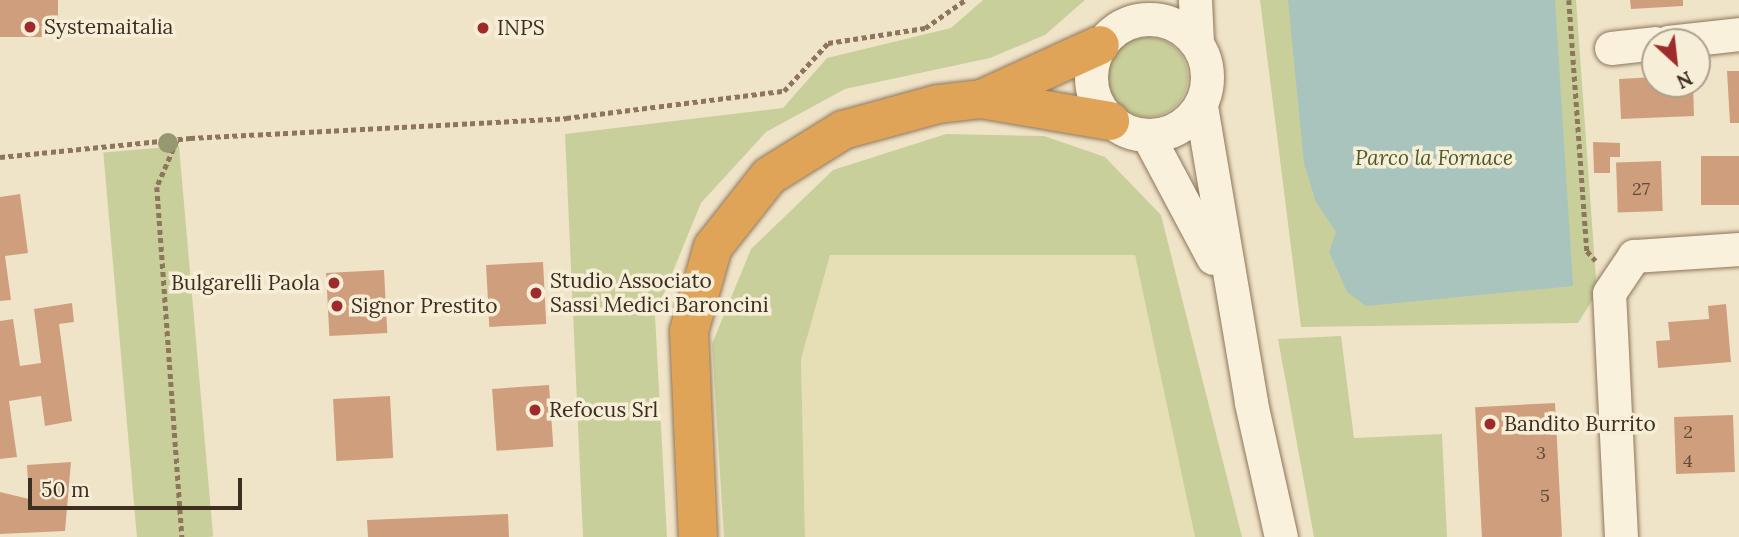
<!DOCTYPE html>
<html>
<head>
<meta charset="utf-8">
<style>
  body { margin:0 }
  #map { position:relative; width:1739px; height:537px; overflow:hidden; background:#f0e4c8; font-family:Lora,serif }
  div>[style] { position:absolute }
  .farmland>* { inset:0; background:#e6deb5 }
  .green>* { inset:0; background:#c9cf9b; transform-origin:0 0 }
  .round { border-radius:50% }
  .water>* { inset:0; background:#a9c4bc }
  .building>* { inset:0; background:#cf9f7d; transform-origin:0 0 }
  .path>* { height:4.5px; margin-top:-2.25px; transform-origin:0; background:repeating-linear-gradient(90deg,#8d765c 0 5px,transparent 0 8.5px) }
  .roads { filter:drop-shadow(0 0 2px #8d765c) drop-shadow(0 0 2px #8d765c) }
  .minor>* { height:33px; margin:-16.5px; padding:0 16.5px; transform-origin:16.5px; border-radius:16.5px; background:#faf1dc }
  .minor>.ring { margin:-16.5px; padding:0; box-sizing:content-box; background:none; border:33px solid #faf1dc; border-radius:50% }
  .highway>* { height:38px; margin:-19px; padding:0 19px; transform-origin:19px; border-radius:19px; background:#e0a458 }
  .trees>* { width:20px; height:20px; margin:-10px; border-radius:50%; background:#96986f }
  .dots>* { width:19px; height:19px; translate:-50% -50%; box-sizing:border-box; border:4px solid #f7eed8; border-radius:50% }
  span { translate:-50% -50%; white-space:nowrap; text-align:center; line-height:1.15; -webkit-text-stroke:7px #f7eed8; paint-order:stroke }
  .number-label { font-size:18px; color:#624a37 }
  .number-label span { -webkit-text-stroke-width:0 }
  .poi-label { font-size:21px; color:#3d2e20 }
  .left { translate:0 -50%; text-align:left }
  .right { translate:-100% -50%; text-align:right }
  .park-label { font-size:21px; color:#4d5a26; font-style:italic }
  .north { position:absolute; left:1641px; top:28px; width:70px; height:70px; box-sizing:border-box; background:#f7eed8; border:2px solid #ada18e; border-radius:50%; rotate:153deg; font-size:19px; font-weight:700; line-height:28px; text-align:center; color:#3d2e20 }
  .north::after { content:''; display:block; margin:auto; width:24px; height:32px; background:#9e2a2b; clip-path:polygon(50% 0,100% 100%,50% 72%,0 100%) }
  .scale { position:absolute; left:28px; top:478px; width:214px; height:32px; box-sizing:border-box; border:4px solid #3d2e20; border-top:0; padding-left:9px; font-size:21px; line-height:24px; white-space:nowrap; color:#3d2e20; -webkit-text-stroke:5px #f7eed8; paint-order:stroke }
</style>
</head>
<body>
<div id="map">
  <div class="farmland">
    <i style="clip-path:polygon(829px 255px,1135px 255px,1195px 537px,805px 537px,801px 359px)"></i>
  </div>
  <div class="green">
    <i style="clip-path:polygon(983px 0,1085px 0,1045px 35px,990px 58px,845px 89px,766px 132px,701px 203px,655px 315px,667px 537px,583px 537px,565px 134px,783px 108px,827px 58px,951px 28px)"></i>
    <i style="clip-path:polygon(1260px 0,1576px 0,1597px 293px,1578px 323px,1301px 327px)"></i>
    <i class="round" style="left:1108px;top:37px;width:80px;height:80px"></i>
    <i style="clip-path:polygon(946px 134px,1044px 136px,1105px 157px,1161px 215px,1242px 537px,1195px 537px,1135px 255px,830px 255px,801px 359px,805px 537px,724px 537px,712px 344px,751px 249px,833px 170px)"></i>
    <i style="left:179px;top:146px;width:392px;height:76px;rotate:85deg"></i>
    <i style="clip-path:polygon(1341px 336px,1354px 438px,1442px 434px,1447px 537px,1314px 537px,1278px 339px)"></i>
  </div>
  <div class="water">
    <i style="clip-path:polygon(1288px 0,1555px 0,1573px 286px,1366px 306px,1347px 292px,1329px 252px,1336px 232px,1316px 202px,1304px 164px)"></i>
  </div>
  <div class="building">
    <i style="left:0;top:0;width:58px;height:37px"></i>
    <i style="clip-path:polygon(1630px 0,1683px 0,1683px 6px,1631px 9px)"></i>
    <i style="clip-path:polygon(1727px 71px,1739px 71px,1739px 123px,1730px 123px)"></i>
    <i style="clip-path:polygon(1655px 77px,1655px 84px,1693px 84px,1694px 116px,1621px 119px,1619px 79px)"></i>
    <i style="clip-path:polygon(1593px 142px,1620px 143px,1620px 157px,1610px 157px,1610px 173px,1594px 173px)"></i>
    <i style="left:1739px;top:156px;width:49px;height:38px;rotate:90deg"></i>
    <i style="left:1661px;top:161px;width:50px;height:45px;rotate:88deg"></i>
    <i style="clip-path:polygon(20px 194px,28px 253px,5px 256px,11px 300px,0 301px,0 197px)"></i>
    <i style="left:543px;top:262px;width:62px;height:57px;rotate:87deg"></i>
    <i style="left:384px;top:270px;width:63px;height:58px;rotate:87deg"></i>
    <i style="clip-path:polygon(72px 303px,74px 322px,59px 324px,72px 421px,45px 426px,41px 396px,9px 401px,17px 457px,0 459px,0 321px,13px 319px,20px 366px,41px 363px,34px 309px)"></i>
    <i style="clip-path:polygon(1726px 304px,1731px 362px,1658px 368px,1656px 341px,1670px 340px,1668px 322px,1709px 319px,1708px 306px)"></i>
    <i style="left:549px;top:385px;width:62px;height:57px;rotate:86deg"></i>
    <i style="left:390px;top:396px;width:62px;height:57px;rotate:87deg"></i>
    <i style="left:1555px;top:403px;width:134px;height:80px;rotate:87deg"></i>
    <i style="left:1733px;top:415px;width:57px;height:59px;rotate:88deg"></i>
    <i style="clip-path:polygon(71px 462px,65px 531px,0 534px,0 492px,29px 499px,27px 465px)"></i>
    <i style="clip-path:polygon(508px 514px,509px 537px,368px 537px,367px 520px)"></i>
  </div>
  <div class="path">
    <i style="left:1569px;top:0;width:252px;rotate:85.9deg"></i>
    <i style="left:1587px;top:251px;width:13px;rotate:48deg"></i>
    <i style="left:177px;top:141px;width:50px;rotate:113.5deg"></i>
    <i style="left:157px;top:187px;width:351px;rotate:85.9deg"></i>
    <i style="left:0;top:157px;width:191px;rotate:-5.7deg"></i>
    <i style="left:190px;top:138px;width:377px;rotate:-3deg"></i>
    <i style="left:566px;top:118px;width:220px;rotate:-7.1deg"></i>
    <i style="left:784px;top:91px;width:65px;rotate:-47.5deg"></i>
    <i style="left:828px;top:43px;width:98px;rotate:-8.8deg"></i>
    <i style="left:925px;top:28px;width:49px;rotate:-35deg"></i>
  </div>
  <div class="roads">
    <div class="minor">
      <i style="left:1195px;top:0;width:43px;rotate:87.3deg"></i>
      <i class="ring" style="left:1091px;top:19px;width:83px;height:83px"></i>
      <i style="left:1668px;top:42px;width:71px;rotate:-6.4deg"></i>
      <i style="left:1611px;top:48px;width:44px;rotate:-6.5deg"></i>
      <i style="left:1201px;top:106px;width:301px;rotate:80.4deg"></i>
      <i style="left:1251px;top:403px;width:137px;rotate:77.4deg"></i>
      <i style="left:1148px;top:136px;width:138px;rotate:62deg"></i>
      <i style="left:1621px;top:537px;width:244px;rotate:-92.8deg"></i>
      <i style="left:1609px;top:293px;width:45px;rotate:-56deg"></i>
      <i style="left:1634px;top:256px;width:105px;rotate:-3.8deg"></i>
    </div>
    <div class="highway">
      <i style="left:986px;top:97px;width:125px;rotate:-24.5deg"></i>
      <i style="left:698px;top:537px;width:206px;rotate:-92.5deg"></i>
      <i style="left:689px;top:331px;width:87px;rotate:-74.1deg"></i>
      <i style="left:713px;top:247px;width:90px;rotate:-51.7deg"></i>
      <i style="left:769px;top:176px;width:87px;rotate:-31.9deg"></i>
      <i style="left:843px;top:130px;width:98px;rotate:-15.3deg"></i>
      <i style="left:938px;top:104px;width:43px;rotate:-6.6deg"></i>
      <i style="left:981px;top:99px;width:131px;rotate:9.7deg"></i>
    </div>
  </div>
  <div class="trees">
    <i style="left:168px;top:143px"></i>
  </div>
  <div class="dots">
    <i style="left:30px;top:27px;background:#9e2a2b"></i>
    <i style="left:483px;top:28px;background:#9e2a2b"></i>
    <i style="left:334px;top:283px;background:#9e2a2b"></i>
    <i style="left:536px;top:293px;background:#9e2a2b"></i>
    <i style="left:337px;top:306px;background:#9e2a2b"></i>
    <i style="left:535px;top:410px;background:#9e2a2b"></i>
    <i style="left:1490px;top:424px;background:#9e2a2b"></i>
  </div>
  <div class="number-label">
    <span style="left:1641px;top:189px">27</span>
    <span style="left:1688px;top:432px">2</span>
    <span style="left:1541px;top:453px">3</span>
    <span style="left:1688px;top:461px">4</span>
    <span style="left:1545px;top:496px">5</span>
  </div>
  <div class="poi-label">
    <span class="left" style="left:44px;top:27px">Systemaitalia</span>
    <span class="left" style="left:497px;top:28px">INPS</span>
    <span class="left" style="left:550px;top:293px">Studio Associato<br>Sassi Medici Baroncini</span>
    <span class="right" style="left:320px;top:283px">Bulgarelli Paola</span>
    <span class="left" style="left:351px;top:306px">Signor Prestito</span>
    <span class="left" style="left:549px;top:410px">Refocus Srl</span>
    <span class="left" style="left:1504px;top:424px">Bandito Burrito</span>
  </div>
  <div class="park-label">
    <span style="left:1434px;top:158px">Parco la Fornace</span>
  </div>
  <div class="north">N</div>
  <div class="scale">50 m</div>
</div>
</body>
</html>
